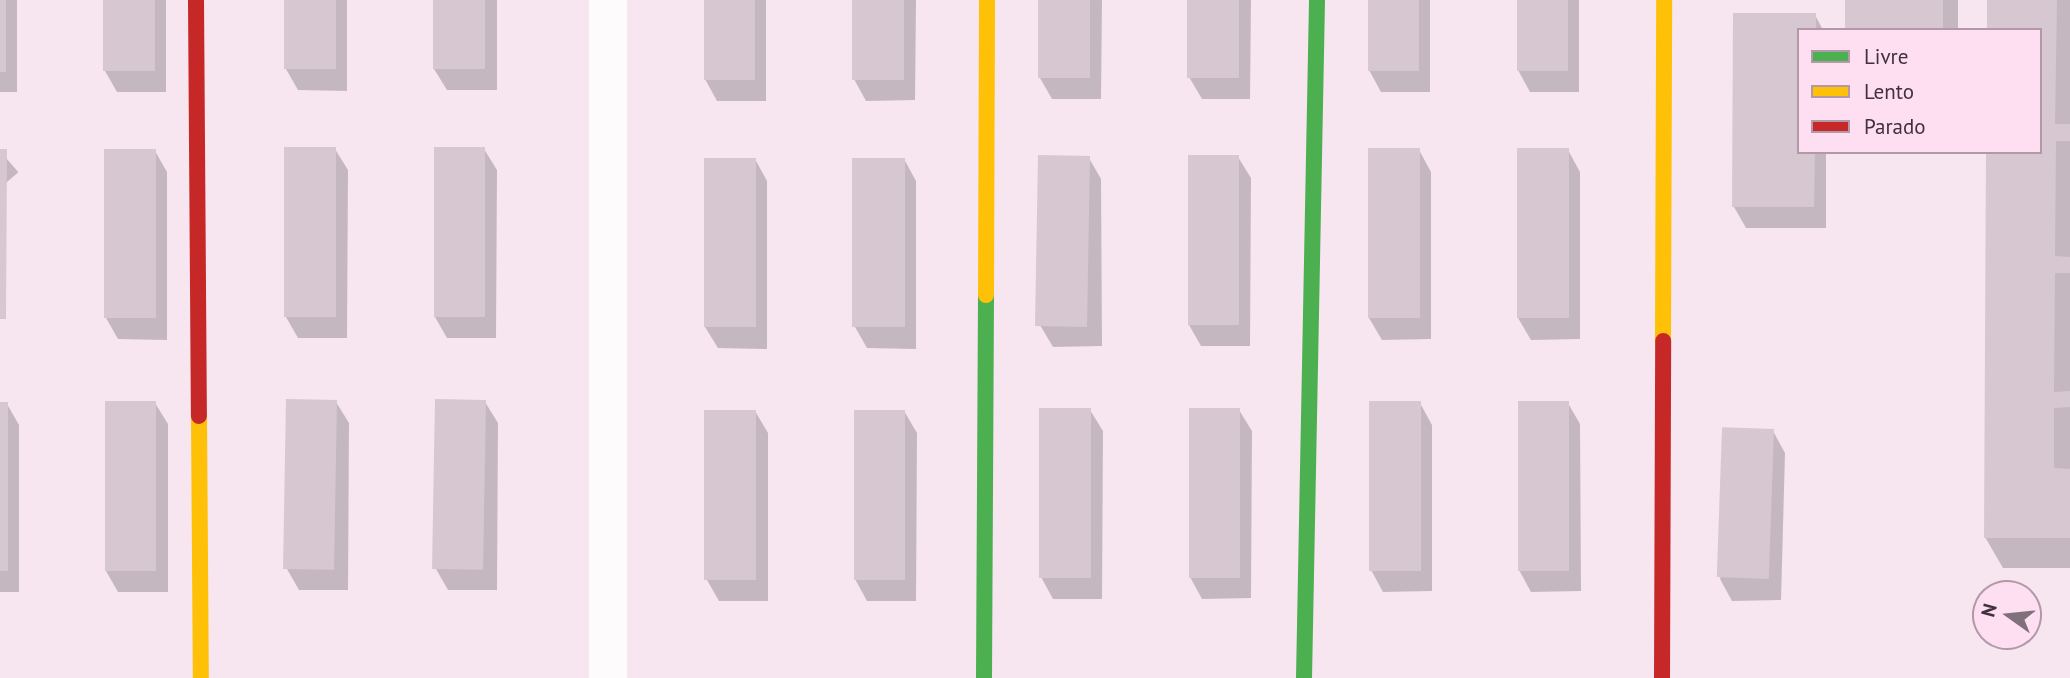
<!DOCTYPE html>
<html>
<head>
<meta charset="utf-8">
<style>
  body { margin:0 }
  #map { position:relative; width:2070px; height:678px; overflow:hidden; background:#f7e5f0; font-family:"PT Sans",sans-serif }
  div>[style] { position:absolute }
  .shadow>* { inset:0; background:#0003; transform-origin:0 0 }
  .building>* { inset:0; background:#d7c7d0; transform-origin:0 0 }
  .street>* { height:38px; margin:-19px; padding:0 19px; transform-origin:19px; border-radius:19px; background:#fefbfd }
  .fast>* { height:16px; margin:-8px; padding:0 8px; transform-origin:8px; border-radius:8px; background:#4caf50 }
  .slow>* { height:16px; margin:-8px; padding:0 8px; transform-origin:8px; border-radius:8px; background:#ffc107 }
  .jam>* { height:16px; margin:-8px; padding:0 8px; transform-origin:8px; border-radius:8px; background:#c62828 }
  span { translate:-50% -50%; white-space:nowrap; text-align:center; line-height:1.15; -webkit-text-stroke:6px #fedef1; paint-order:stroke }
  .legend { position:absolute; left:1797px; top:28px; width:245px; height:126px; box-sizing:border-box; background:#fedef1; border:2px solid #b299a8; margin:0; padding:9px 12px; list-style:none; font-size:21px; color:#40313a }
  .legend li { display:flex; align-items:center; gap:14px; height:35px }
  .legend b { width:35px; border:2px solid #b299a8 }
  .north { position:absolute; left:1972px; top:580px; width:70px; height:70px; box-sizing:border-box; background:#fedef1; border:2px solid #b299a8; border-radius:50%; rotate:285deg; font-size:19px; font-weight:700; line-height:28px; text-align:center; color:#40313a }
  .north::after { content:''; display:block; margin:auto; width:24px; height:32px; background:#80707a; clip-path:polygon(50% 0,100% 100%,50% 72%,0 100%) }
</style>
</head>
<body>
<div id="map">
  <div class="shadow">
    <i style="left:0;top:0;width:17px;height:92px"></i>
    <i style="clip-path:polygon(105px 0,166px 0,166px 92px,117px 92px,105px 71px)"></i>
    <i style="clip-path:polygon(286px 0,347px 0,347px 91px,298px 90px,286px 69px)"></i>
    <i style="clip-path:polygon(435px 0,497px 0,497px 90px,447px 90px,434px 69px)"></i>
    <i style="clip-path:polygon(705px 0,766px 0,766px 101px,717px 101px,705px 79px)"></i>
    <i style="clip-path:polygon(854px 0,916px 0,915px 100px,866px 101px,854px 79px)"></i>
    <i style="clip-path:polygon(1040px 0,1102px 0,1101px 99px,1052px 99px,1040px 78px)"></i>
    <i style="clip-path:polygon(1189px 0,1251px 0,1250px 99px,1202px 99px,1189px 77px)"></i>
    <i style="clip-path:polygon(1369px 0,1430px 0,1430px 92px,1381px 92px,1369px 70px)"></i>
    <i style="clip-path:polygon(1518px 0,1579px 0,1579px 92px,1530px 92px,1518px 70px)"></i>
    <i style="left:1847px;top:0;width:111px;height:30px"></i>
    <i style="clip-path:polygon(1989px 0,2070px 0,2070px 568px,2003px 568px,1985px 537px,2040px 152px,2040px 30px)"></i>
    <i style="clip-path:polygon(1735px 15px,1815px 15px,1823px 30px,1799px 30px,1799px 152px,1826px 152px,1826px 228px,1746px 228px,1734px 207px)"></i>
    <i style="clip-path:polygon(335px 149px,348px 170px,347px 338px,298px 338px,286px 317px)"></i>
    <i style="clip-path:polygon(484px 149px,497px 170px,496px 338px,447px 338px,435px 317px)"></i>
    <i style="clip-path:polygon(1419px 150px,1431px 172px,1431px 339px,1382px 340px,1369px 318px)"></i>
    <i style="clip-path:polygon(1568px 150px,1580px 172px,1580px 339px,1531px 340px,1518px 318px)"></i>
    <i style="left:0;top:151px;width:28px;height:189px;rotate:49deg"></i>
    <i style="clip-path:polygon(155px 151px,167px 172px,167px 340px,118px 339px,106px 318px)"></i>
    <i style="clip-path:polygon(1238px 157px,1251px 178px,1250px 346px,1201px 346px,1189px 325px)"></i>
    <i style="clip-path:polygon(1089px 158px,1101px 179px,1102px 346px,1053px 347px,1040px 325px)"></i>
    <i style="clip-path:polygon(755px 159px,767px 181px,767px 349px,718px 348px,705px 327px)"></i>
    <i style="clip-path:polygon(904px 159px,916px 181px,916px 349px,867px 348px,855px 327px)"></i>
    <i style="clip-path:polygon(336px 402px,349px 423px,348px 590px,299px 590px,287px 569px)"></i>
    <i style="clip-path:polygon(485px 402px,498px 423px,497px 590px,448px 590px,436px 569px)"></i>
    <i style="clip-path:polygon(155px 403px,168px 424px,168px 592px,118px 592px,106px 571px)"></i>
    <i style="clip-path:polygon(1420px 403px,1432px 425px,1432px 591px,1383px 592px,1371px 570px)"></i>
    <i style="clip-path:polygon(1568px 403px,1580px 424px,1581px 591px,1531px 592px,1519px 570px)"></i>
    <i style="clip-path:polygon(0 404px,7px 404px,19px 425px,19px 592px,0 592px)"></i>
    <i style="clip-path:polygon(1090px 410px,1103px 431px,1102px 599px,1053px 599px,1041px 577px)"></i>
    <i style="clip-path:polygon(1239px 410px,1252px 431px,1251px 598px,1202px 599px,1190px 577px)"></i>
    <i style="clip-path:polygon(755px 411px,768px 433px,768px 601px,719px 601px,707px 580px)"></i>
    <i style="clip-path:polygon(904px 411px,917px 433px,916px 601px,867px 601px,855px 579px)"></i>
    <i style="clip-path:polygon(1773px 431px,1785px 453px,1781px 600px,1732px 601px,1720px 579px)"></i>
  </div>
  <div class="building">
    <i style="left:0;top:0;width:6px;height:72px"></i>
    <i style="left:103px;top:0;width:52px;height:71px"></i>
    <i style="left:284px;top:0;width:52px;height:69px"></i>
    <i style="left:433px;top:0;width:52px;height:69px"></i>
    <i style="left:704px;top:0;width:51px;height:80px"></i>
    <i style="left:852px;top:0;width:52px;height:80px"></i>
    <i style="left:1038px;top:0;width:52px;height:78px"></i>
    <i style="left:1187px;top:0;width:52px;height:78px"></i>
    <i style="left:1368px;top:0;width:51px;height:71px"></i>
    <i style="left:1517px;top:0;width:51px;height:71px"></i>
    <i style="left:1845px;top:0;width:98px;height:30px"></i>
    <i style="clip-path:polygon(1987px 0,2057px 0,2055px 124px,2070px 124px,2070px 141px,2056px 141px,2055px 256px,2070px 257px,2070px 273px,2055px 273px,2054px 392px,2070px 391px,2070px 407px,2054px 408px,2054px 468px,2070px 469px,2070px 538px,1984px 538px,1986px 152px,2040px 152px,2040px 30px,1987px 30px)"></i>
    <i style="clip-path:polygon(1733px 13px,1816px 13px,1816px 30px,1799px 30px,1799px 152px,1815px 152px,1814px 207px,1732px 207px)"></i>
    <i style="left:284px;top:147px;width:52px;height:170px"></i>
    <i style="left:434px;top:147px;width:51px;height:170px"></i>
    <i style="left:1420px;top:148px;width:170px;height:52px;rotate:90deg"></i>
    <i style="left:1569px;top:148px;width:170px;height:52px;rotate:90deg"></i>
    <i style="clip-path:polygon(0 149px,7px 149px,6px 319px,0 319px)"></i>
    <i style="left:104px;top:149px;width:52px;height:169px"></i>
    <i style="left:1038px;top:155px;width:52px;height:171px;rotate:1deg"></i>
    <i style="left:1188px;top:155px;width:51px;height:170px"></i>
    <i style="left:704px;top:158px;width:52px;height:169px"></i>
    <i style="left:852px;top:158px;width:53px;height:169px"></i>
    <i style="left:286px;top:399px;width:51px;height:170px;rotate:1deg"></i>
    <i style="left:435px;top:399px;width:51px;height:170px;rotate:1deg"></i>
    <i style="left:105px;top:401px;width:51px;height:170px"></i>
    <i style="left:1369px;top:401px;width:52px;height:170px"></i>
    <i style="left:1518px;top:401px;width:51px;height:170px"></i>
    <i style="left:0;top:402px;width:8px;height:169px"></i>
    <i style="left:1039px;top:408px;width:52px;height:170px"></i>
    <i style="left:1189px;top:408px;width:51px;height:170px"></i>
    <i style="left:704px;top:410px;width:52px;height:170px"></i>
    <i style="left:854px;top:410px;width:51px;height:170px"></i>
    <i style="left:1774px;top:429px;width:150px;height:52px;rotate:92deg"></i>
  </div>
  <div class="street">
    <i style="left:608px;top:678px;width:678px;rotate:-90deg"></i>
  </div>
  <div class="fast">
    <i style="left:984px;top:678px;width:383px;rotate:-89.7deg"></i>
    <i style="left:1304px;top:678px;width:678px;rotate:-88.9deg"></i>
  </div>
  <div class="slow">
    <i style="left:986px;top:295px;width:295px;rotate:-89.8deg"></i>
    <i style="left:1663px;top:341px;width:341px;rotate:-89.8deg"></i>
    <i style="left:199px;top:416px;width:262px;rotate:89.6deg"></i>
  </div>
  <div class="jam">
    <i style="left:196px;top:0;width:416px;rotate:89.6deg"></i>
    <i style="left:1662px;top:678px;width:337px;rotate:-89.8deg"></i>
  </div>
  <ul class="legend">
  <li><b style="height:9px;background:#4caf50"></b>Livre</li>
  <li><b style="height:9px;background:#ffc107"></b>Lento</li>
  <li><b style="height:9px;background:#c62828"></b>Parado</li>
  </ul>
  <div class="north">N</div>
</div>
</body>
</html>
